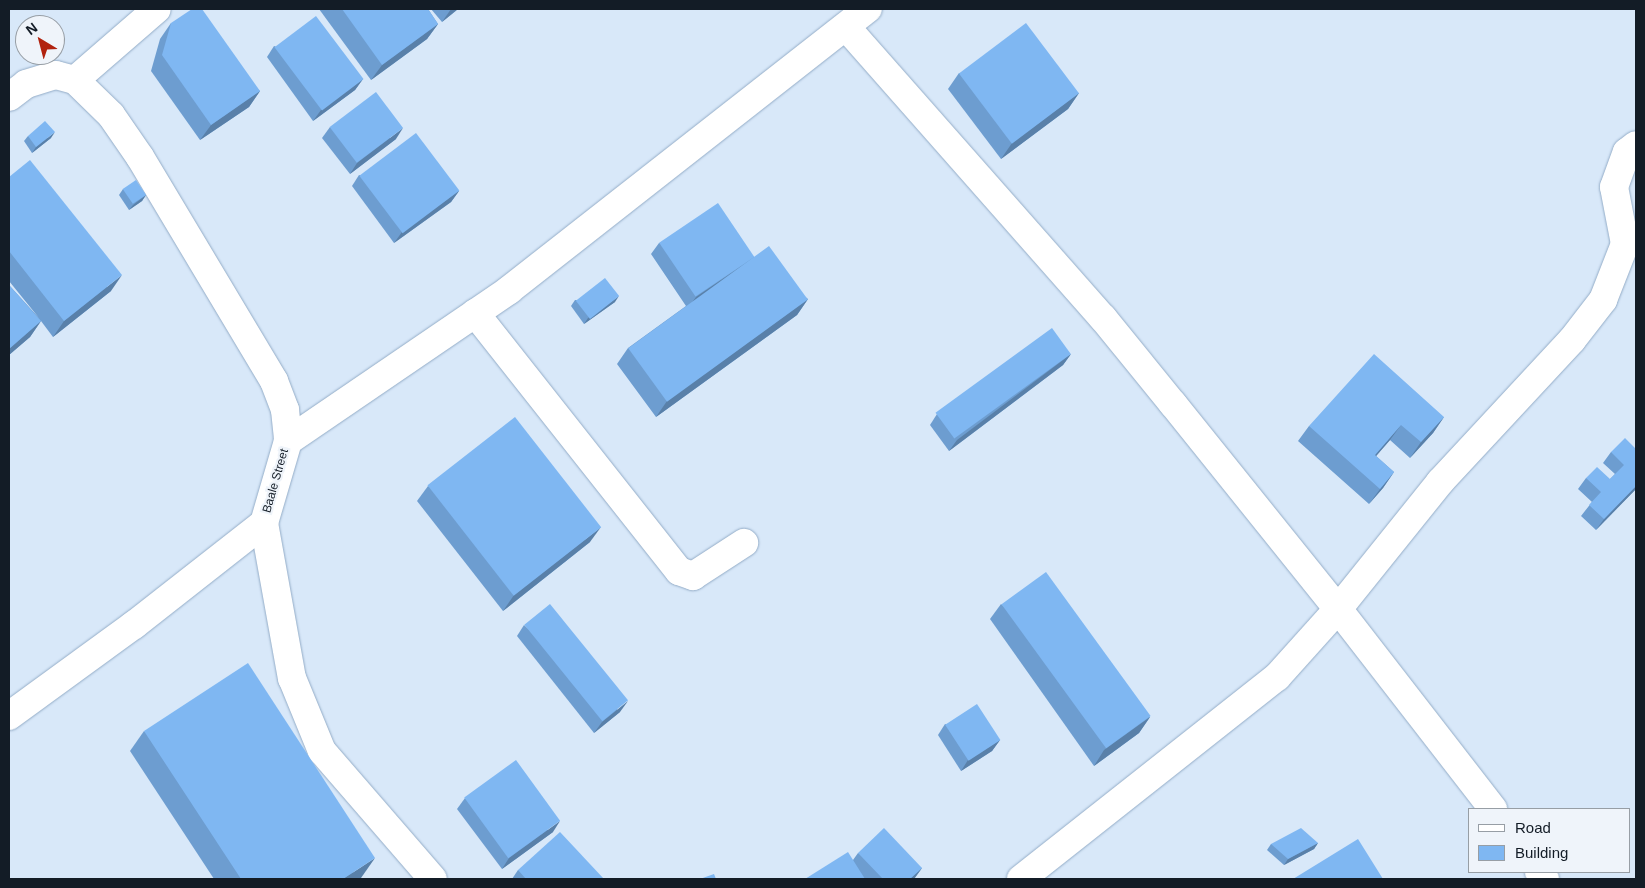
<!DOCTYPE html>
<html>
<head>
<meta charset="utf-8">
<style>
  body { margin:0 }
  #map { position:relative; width:1645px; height:888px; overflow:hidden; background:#d8e8f9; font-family:Helvetica,sans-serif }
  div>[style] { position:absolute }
  .roads { filter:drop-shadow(0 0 1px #93acc7) drop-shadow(0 0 1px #93acc7) }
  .minor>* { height:28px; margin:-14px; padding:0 14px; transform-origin:14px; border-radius:14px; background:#fff }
  .wall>* { inset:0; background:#6d9dd0 }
  .shaded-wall>* { inset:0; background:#5980a9 }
  .building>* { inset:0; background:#7fb7f2; transform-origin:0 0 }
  span { translate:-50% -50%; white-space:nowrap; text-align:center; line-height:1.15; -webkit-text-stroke:4.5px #eff4fa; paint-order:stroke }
  .street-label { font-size:12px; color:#131c26 }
  .frame { position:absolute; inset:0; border:10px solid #131c26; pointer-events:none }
  .legend { position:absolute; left:1468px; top:808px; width:162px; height:65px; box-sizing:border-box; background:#eff4fa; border:1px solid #979ea5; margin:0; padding:6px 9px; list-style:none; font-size:15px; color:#131c26 }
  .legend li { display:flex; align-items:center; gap:10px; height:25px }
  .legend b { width:25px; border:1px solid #979ea5 }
  .north { position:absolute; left:15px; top:15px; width:50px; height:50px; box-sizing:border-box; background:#eff4fa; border:1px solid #979ea5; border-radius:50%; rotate:323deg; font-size:14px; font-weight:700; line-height:20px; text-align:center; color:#131c26 }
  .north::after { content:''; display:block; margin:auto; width:18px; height:22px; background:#b1230f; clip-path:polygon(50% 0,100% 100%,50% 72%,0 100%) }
</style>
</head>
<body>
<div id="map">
  <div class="roads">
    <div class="minor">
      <i style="left:847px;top:28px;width:387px;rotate:48.6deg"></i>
      <i style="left:1103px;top:318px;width:111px;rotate:50.9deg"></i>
      <i style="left:1173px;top:404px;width:263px;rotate:51.2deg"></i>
      <i style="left:1338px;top:609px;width:253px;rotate:52.2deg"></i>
      <i style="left:75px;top:80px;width:108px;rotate:-40.9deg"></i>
      <i style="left:9px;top:97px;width:21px;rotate:-37deg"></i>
      <i style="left:26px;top:84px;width:31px;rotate:-17deg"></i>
      <i style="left:56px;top:75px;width:20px;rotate:15deg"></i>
      <i style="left:75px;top:80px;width:50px;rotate:44.2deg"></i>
      <i style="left:111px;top:115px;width:51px;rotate:55.4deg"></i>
      <i style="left:140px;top:157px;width:261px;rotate:59.1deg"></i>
      <i style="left:274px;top:381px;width:31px;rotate:69deg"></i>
      <i style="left:285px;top:410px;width:31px;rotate:84deg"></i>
      <i style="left:288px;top:441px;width:85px;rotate:106.3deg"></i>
      <i style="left:264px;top:523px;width:158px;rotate:79.8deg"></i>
      <i style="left:292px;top:678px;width:79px;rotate:67.7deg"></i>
      <i style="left:322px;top:751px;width:169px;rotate:49.1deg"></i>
      <i style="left:475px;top:313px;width:329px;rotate:51.7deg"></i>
      <i style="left:679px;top:571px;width:15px;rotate:20deg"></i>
      <i style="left:693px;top:576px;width:61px;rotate:-32.9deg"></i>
      <i style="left:288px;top:441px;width:268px;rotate:-34.3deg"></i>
      <i style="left:509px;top:290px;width:456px;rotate:-38.1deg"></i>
      <i style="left:9px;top:716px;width:155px;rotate:-36.1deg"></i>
      <i style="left:134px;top:625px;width:165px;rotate:-38.1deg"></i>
      <i style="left:1539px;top:872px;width:9px;rotate:49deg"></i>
      <i style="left:1021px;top:879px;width:326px;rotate:-38.3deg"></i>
      <i style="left:1277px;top:677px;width:91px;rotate:-48.1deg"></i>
      <i style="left:1338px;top:609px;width:163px;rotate:-51.2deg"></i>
      <i style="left:1440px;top:482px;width:194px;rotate:-47.1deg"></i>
      <i style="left:1572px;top:340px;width:51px;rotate:-52.2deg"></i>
      <i style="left:1603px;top:300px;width:60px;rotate:-68.6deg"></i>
      <i style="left:1625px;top:244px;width:58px;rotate:-100.9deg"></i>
      <i style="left:1614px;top:187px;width:37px;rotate:-70deg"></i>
      <i style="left:1627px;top:152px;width:11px;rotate:-38deg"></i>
    </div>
  </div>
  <div class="wall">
    <i style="clip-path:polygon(319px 9px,428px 9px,438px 24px,427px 39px,371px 80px)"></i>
    <i style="clip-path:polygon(431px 9px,458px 9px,442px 22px)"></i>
    <i style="clip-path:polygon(171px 23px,260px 91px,249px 107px,200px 140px,151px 71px,160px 39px)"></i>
    <i style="clip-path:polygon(274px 46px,363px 79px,355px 90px,313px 121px,267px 57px)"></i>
    <i style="clip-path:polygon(959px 73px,1079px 93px,1068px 109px,1001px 159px,948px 89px)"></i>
    <i style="clip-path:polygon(330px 127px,396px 139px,350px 174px,322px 138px)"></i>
    <i style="clip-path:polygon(28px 136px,51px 138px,32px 153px,24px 141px)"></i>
    <i style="clip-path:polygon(359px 175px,459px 191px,451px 202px,394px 243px,352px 186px)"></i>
    <i style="clip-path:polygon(9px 177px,111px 291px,53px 337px,41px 321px,30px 337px,9px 355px,9px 285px,39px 318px,9px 281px)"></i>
    <i style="clip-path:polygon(123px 189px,146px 195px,142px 201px,129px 210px,119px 195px)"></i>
    <i style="clip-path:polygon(659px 243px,754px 257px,808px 299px,797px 315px,656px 417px,617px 364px,628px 348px,686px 306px,651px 254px)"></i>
    <i style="clip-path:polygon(575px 300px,615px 302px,584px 324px,571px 306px)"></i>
    <i style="clip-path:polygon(1071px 354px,1063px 365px,949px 451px,930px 425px,937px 414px)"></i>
    <i style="clip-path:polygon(1444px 417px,1433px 433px,1410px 458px,1390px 440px,1376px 456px,1394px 472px,1383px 488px,1369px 504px,1298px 441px,1309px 426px)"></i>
    <i style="clip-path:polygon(1636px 449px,1636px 489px,1596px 530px,1581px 516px,1592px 502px,1578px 489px,1586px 478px,1610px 479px,1615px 474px,1603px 463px,1611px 452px)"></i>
    <i style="clip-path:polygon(428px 486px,590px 542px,503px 611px,417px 501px)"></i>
    <i style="clip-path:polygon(1001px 604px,1150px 717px,1139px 733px,1094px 766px,990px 619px)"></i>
    <i style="clip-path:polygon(524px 625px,620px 712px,594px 733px,517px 636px)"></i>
    <i style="clip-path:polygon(945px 724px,1000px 740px,992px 751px,961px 771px,938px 735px)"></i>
    <i style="clip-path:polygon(144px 731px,361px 878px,359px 879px,214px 879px,130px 751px)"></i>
    <i style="clip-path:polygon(465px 798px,553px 832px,502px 869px,457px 809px)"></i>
    <i style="clip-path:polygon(1318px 843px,1314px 849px,1284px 865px,1267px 850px,1271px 844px)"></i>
    <i style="clip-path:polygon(858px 853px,922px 868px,914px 879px,805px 879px,853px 860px)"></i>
    <i style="clip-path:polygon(518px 870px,604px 879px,512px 879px)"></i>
  </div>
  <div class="shaded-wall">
    <i style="clip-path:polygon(451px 9px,458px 9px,442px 22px)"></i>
    <i style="clip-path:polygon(438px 24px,427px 39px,371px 80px,382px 65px)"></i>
    <i style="clip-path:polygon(363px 79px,355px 90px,313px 121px,321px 110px)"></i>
    <i style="clip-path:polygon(260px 91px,249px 107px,200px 140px,211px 125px)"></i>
    <i style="clip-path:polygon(1079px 93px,1068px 109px,1001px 159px,1012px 143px)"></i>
    <i style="clip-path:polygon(403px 128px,396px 139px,350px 174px,357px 163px)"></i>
    <i style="clip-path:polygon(55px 132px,51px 138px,32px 153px,36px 147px)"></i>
    <i style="clip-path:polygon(459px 191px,451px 202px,394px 243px,402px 232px)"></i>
    <i style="clip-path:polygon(146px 195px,142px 201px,129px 210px,133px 205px)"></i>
    <i style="clip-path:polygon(755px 257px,688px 308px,696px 297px)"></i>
    <i style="clip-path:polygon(122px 275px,111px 291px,53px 337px,64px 321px)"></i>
    <i style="clip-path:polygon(619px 296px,615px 302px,584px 324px,588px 318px)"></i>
    <i style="clip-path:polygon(808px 299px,797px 315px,656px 417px,667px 401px)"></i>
    <i style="clip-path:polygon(41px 321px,30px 337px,9px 355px,9px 349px)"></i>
    <i style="clip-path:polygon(1071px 354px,1063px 365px,949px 451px,957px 440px)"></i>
    <i style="clip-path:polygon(1444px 417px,1433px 433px,1410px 458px,1421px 442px)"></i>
    <i style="clip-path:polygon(1401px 425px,1390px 440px,1364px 470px,1375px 455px)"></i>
    <i style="clip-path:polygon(1394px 472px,1383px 488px,1369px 504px,1380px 489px)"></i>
    <i style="clip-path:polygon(1636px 486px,1636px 489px,1596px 530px,1604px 519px)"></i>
    <i style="clip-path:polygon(601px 527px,590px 542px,503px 611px,514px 595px)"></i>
    <i style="clip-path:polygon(628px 701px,620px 712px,594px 733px,602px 722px)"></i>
    <i style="clip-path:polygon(1150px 717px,1139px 733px,1094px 766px,1104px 750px)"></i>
    <i style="clip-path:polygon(1000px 740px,992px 751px,961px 771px,968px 760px)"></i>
    <i style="clip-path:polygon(560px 821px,553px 832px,502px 869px,509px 858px)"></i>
    <i style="clip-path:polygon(1318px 843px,1314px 849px,1284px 865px,1288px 859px)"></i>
    <i style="clip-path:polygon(375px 858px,361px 878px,359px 879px,343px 879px)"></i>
    <i style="clip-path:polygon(922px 868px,914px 879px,910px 879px)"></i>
  </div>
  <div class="building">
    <i style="clip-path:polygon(192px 9px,202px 9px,260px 91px,211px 125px,162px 55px,171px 23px)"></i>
    <i style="clip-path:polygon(342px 9px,428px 9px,438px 24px,382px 65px)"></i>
    <i style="left:316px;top:16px;width:79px;height:52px;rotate:53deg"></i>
    <i style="left:1026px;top:23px;width:88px;height:84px;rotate:53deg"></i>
    <i style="left:376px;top:92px;width:45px;height:58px;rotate:53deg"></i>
    <i style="clip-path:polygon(45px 121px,55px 132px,36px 147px,28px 136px)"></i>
    <i style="left:416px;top:133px;width:72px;height:71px;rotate:53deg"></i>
    <i style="clip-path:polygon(30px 160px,122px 275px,64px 321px,9px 251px,9px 177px)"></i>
    <i style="left:136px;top:180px;width:18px;height:16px;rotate:56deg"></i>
    <i style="left:718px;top:203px;width:65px;height:71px;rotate:56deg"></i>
    <i style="left:769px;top:246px;width:66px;height:174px;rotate:54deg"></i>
    <i style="left:605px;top:278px;width:23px;height:37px;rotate:52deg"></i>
    <i style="clip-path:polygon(9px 285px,41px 321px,9px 349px)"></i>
    <i style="left:1052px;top:328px;width:32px;height:144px;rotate:54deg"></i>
    <i style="clip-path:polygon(1374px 354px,1444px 417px,1421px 442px,1401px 425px,1375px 455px,1394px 472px,1380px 489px,1309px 426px)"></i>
    <i style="left:515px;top:417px;width:140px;height:111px;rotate:52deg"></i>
    <i style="clip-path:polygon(1625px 438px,1636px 449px,1636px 486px,1604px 519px,1589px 505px,1601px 492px,1586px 478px,1597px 467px,1610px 479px,1624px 465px,1611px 452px)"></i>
    <i style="left:1046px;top:572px;width:178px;height:55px;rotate:54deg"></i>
    <i style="left:550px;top:604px;width:124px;height:33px;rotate:51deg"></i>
    <i style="clip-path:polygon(248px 663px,375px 858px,343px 879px,241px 879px,144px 731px)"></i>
    <i style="left:977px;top:704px;width:43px;height:38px;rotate:57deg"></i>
    <i style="left:516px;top:760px;width:75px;height:64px;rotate:54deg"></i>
    <i style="clip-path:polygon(884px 828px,922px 868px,910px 879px,883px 879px,858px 853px)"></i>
    <i style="clip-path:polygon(1301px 828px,1318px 843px,1288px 859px,1271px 844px)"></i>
    <i style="clip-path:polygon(560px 832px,604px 879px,526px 879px,518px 870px)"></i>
    <i style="clip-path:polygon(1358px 839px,1383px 879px,1293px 879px)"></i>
    <i style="clip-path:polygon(848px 852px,865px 879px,805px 879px)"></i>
    <i style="clip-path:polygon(714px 874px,716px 879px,700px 879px)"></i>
  </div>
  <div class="street-label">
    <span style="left:276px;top:481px;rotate:-74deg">Baale Street</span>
  </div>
  <div class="frame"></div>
  <ul class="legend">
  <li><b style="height:6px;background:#fff"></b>Road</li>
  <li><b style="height:14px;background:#7fb7f2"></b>Building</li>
  </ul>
  <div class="north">N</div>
</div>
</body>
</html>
